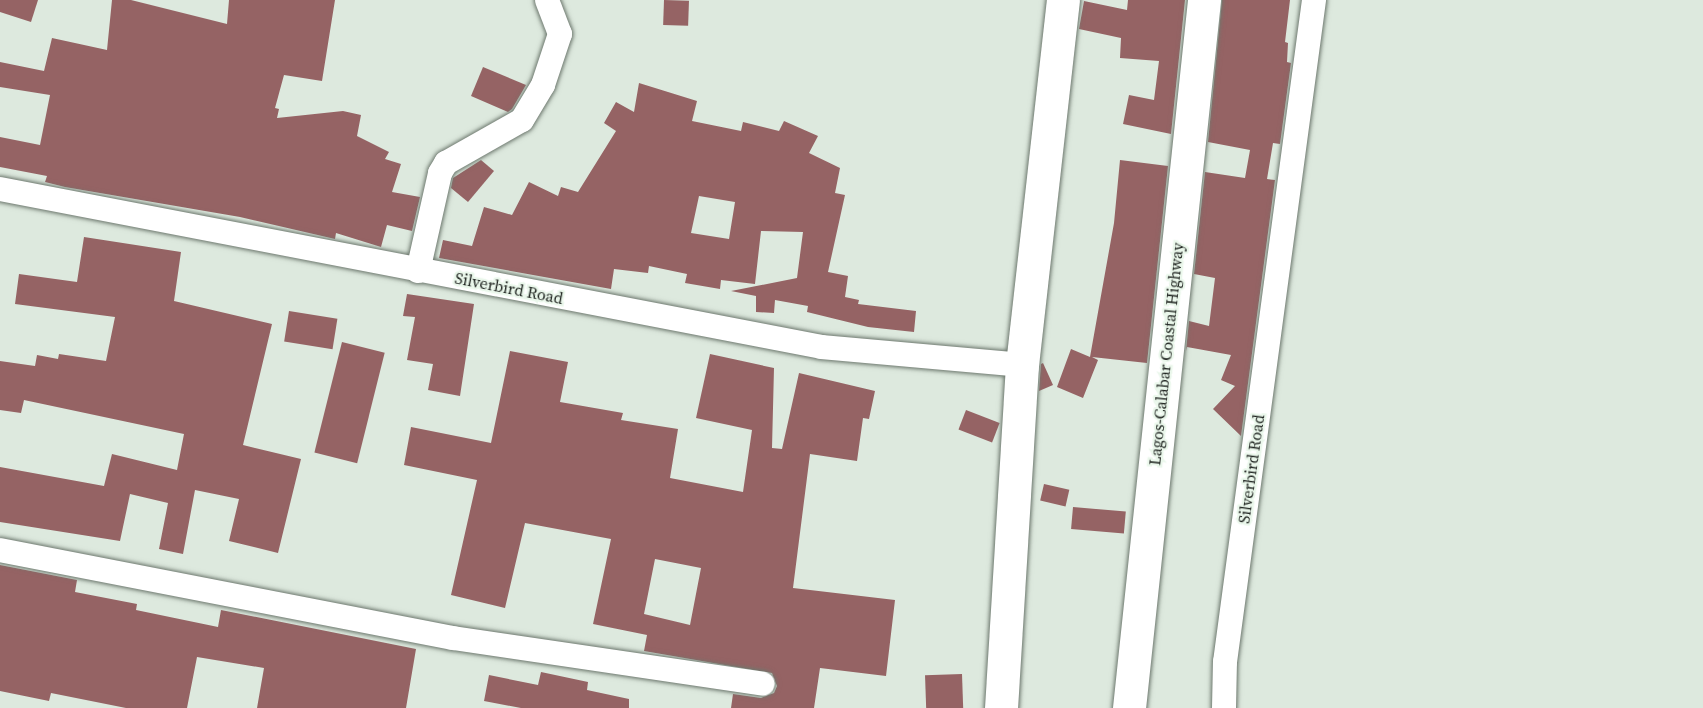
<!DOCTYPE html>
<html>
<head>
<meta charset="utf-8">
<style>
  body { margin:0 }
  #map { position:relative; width:1703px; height:708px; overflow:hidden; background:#dde9de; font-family:"Source Serif 4",serif }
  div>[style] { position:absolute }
  .building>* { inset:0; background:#956364; transform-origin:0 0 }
  .roads { filter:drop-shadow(0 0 2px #6d786e) drop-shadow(0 0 2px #6d786e) }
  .minor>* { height:24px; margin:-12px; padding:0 12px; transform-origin:12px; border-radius:12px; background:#fff }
  .highway>* { height:33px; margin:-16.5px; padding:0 16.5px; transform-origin:16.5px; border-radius:16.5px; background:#fff }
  span { translate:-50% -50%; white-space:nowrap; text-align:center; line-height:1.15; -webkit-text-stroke:4.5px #eaf7eb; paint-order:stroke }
  .street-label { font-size:16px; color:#202521 }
</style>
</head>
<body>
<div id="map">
  <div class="building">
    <i style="clip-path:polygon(0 0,38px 0,31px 22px,0 12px)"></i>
    <i style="clip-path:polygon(112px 0,131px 0,227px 24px,229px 0,335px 0,322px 81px,284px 75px,275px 108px,279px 109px,277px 118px,343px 111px,361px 115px,357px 136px,389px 152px,385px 159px,401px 164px,392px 192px,420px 197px,412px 231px,387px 225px,381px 247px,336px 233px,335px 239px,240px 217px,65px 187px,45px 182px,47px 176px,0 167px,0 137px,40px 145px,50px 95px,0 87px,0 62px,44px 71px,52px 38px,107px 50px)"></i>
    <i style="left:664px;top:0;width:25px;height:25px;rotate:2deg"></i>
    <i style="clip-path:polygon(1128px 0,1185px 0,1171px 134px,1123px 124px,1129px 95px,1154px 100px,1159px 61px,1120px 58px,1121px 38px,1079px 29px,1084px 1px,1127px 10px)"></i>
    <i style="clip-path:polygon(1222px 0,1290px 0,1285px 42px,1288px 43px,1287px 62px,1291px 63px,1280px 144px,1273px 143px,1267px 179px,1275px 180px,1241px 436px,1213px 409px,1235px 386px,1221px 380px,1231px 355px,1187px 347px,1186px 351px,1189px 321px,1209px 326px,1215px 278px,1194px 274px,1205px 172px,1245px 178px,1250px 150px,1208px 142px)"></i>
    <i style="clip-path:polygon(483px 67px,526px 85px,512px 109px,508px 112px,471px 96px)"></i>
    <i style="clip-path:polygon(evenodd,639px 83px,697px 101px,692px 121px,741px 131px,743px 122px,779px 131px,784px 121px,818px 136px,809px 153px,840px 168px,835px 193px,845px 195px,828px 272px,848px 276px,845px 297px,859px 300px,858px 304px,916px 311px,914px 332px,868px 327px,807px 312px,808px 306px,775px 300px,774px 313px,756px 312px,756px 296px,731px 291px,797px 278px,803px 232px,761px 231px,755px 284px,721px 280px,720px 289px,685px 283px,687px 274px,649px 266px,648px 273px,614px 269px,611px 289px,439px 258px,443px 240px,472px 246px,484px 207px,512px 215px,529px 182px,558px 196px,561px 187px,578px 192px,616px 131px,604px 123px,616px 102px,634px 112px,639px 83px,699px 196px,735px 202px,729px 239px,691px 233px,699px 196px)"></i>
    <i style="clip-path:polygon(481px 160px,494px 171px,468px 202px,451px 188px,453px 178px)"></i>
    <i style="clip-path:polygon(1120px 160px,1168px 166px,1147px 363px,1092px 357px,1098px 360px,1083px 398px,1057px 387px,1071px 349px,1090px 357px,1114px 223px)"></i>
    <i style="clip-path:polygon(84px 237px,181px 252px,174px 301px,272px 324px,243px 445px,301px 459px,278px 553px,229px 541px,239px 499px,195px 490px,183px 554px,159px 549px,168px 503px,130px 494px,120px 541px,0 522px,0 467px,104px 486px,112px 454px,177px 470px,184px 434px,24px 400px,21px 413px,0 410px,0 361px,35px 366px,37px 355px,58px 359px,59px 354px,106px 361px,115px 317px,15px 304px,19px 274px,77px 282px)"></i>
    <i style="clip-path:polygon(407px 294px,474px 304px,460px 396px,428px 390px,433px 364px,407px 360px,415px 317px,403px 316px)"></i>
    <i style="left:289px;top:311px;width:49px;height:31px;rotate:9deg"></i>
    <i style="left:342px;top:342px;width:44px;height:114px;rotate:14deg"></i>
    <i style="clip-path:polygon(evenodd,510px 351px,568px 362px,560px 402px,623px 413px,621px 420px,678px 429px,670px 478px,743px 492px,752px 430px,696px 418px,710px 354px,774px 368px,772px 448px,782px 449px,799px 373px,875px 391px,869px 419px,863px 418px,857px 461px,810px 454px,793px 588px,895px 600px,886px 676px,820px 668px,814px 708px,731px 708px,733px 694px,761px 698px,774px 693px,777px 686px,772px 673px,644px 651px,647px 635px,593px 624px,611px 539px,525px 523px,505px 608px,451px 595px,477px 480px,404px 465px,411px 427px,491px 443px,510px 351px,655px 559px,701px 568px,690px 625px,644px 614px,655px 559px)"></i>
    <i style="clip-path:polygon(1043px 363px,1053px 385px,1039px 391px,1041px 364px)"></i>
    <i style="left:966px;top:410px;width:36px;height:21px;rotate:21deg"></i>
    <i style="left:1044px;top:484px;width:26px;height:17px;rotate:13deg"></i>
    <i style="left:1073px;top:507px;width:53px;height:22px;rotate:5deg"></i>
    <i style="clip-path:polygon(0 565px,77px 580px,75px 592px,137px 604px,136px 610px,218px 627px,221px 610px,416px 649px,406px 708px,257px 708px,264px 668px,197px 657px,187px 708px,126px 708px,51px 693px,49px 701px,0 691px)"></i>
    <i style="clip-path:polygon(541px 672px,588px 682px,587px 690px,629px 699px,629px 708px,521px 708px,484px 701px,489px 675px,538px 685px)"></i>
    <i style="left:962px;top:674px;width:34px;height:37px;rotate:88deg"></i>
  </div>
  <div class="roads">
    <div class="minor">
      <i style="left:0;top:189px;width:837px;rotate:10.88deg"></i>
      <i style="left:822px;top:347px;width:201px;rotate:5.1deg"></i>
      <i style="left:418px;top:271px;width:100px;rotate:-77.3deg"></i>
      <i style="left:440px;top:173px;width:12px;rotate:-59deg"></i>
      <i style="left:446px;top:163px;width:87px;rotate:-29.5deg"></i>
      <i style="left:522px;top:120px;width:41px;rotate:-59deg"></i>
      <i style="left:543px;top:85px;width:54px;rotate:-71.6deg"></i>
      <i style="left:560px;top:34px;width:36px;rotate:-111deg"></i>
      <i style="left:0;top:550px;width:461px;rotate:11deg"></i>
      <i style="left:453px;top:638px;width:313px;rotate:8.4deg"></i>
      <i style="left:1224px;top:708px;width:46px;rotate:-88.8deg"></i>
      <i style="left:1225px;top:662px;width:668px;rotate:-82.34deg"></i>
    </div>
    <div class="highway">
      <i style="left:1001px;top:708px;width:344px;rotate:-86.5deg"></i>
      <i style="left:1022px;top:365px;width:367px;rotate:-83.6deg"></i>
      <i style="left:1129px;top:708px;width:712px;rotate:-83.95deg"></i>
    </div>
  </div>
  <div class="street-label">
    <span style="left:509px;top:288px;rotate:11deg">Silverbird Road</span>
    <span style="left:1166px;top:354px;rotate:-84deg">Lagos-Calabar Coastal Highway</span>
    <span style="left:1251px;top:469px;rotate:-82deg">Silverbird Road</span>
  </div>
</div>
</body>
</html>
